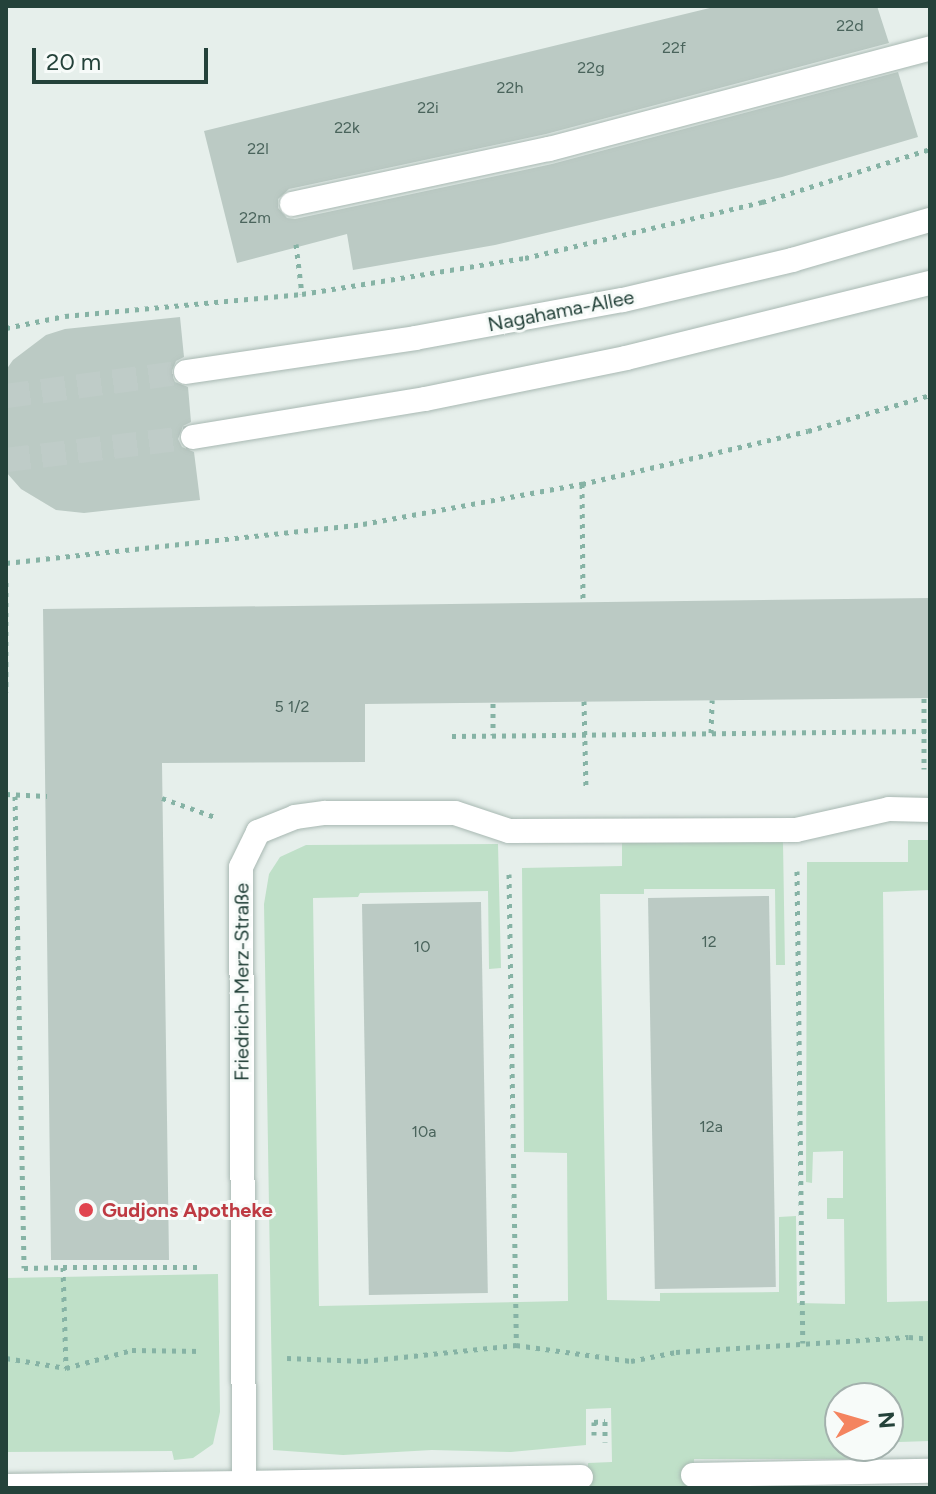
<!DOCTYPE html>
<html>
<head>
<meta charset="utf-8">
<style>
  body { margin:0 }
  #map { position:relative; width:936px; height:1494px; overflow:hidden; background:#e6efeb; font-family:Figtree,sans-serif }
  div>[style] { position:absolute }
  .green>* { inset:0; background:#bfe0c8 }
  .building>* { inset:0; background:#bbcac4; transform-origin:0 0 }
  .secondary-tunnel>* { height:24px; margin-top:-12px; transform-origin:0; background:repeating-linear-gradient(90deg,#bfccc8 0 24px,transparent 0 36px) }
  .path>* { height:5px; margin-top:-2.5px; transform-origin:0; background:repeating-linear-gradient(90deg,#86b3a5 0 4px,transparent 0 10px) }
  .roads { filter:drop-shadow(0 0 2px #a8b8b2) drop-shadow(0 0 2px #a8b8b2) }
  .lane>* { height:24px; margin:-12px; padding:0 12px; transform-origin:12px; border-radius:12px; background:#fff }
  .street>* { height:24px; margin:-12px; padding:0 12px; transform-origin:12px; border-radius:12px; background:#fff }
  .secondary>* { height:24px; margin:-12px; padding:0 12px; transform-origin:12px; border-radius:12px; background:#fff }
  .dots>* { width:22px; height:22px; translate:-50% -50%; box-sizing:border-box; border:4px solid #f7fbf9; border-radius:50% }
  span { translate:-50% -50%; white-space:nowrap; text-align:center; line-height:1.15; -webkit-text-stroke:6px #f7fbf9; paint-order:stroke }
  .number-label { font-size:16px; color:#4a645c }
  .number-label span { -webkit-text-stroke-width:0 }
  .street-label { font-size:20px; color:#24423a }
  .health-label { font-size:20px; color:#be3a42; font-weight:700 }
  .left { translate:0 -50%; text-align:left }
  .frame { position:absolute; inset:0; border:8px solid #24423a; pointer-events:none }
  .north { position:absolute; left:824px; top:1382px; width:80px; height:80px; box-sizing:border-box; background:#f7fbf9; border:2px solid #a3b1ad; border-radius:50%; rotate:85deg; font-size:22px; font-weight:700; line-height:32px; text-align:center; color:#24423a }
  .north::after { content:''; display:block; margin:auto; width:28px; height:36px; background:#f4845f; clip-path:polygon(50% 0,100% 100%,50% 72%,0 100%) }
  .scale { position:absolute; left:32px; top:48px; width:176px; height:36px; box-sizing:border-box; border:4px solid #24423a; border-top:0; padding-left:10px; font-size:24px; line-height:28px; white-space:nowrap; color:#24423a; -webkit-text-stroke:6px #f7fbf9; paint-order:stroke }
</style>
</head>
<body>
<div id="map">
  <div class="green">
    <i style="clip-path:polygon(908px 840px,930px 840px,930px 890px,883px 892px,887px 1302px,930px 1301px,930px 1441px,899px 1442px,898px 1408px,888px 1408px,888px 1398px,840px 1398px,840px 1446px,874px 1446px,875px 1459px,694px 1459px,693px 1488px,587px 1488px,588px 1463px,612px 1462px,611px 1408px,586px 1409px,586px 1445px,511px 1452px,432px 1450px,343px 1455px,273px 1450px,264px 904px,269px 874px,280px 857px,306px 845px,498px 844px,501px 968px,489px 969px,488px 891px,360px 893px,358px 897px,313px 898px,319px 1306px,568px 1301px,567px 1153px,524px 1152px,522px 868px,622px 866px,622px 843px,783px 842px,785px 965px,776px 965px,775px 889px,644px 889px,644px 894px,600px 894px,607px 1300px,660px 1301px,660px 1293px,779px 1292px,779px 1217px,796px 1216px,797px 1303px,845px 1304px,844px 1219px,827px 1219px,827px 1198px,843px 1198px,843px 1151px,813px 1152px,812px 1183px,806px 1182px,807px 862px,908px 862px)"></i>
    <i style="clip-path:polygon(218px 1274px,220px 1412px,213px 1444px,193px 1458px,174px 1460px,172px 1451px,6px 1452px,6px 1278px)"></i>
  </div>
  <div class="building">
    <i style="clip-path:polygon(718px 6px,877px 6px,889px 43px,546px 134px,289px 189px,278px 199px,278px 208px,287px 218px,295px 219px,552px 164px,898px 72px,918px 137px,782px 177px,495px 245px,353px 270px,347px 234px,237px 263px,204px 131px)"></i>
    <i style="clip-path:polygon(180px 317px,184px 357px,176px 361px,171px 373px,175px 382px,188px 387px,191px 422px,183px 426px,178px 439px,182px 447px,194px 452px,200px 500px,84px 513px,56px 510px,21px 489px,6px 472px,6px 370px,13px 360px,46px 335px,65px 329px)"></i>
    <i style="clip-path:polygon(930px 598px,930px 698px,365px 704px,365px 762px,162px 763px,169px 1260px,51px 1260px,43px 609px)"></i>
    <i style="left:769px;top:896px;width:391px;height:121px;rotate:89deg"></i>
    <i style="left:481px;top:902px;width:391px;height:119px;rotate:89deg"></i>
  </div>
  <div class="secondary-tunnel">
    <i style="left:6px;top:396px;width:182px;rotate:-7.6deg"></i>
    <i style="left:6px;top:460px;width:188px;rotate:-7deg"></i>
  </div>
  <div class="path">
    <i style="left:296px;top:244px;width:50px;rotate:83.2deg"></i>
    <i style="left:6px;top:328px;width:60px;rotate:-11.5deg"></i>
    <i style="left:65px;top:316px;width:238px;rotate:-5.3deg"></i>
    <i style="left:302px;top:294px;width:226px;rotate:-9.2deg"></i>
    <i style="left:525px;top:258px;width:244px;rotate:-13.3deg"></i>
    <i style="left:762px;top:202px;width:176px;rotate:-17.5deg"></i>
    <i style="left:582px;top:484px;width:118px;rotate:89.5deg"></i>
    <i style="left:6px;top:563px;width:359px;rotate:-6.2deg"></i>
    <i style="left:363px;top:524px;width:223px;rotate:-10.4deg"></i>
    <i style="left:582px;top:484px;width:232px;rotate:-13.2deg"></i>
    <i style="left:808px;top:431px;width:127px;rotate:-16.4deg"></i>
    <i style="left:6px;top:582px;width:110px;rotate:90deg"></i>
    <i style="left:924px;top:698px;width:71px;rotate:90deg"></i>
    <i style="left:584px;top:701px;width:89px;rotate:88.7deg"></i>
    <i style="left:493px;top:703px;width:32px;rotate:90deg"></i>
    <i style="left:711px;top:733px;width:33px;rotate:-88deg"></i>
    <i style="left:452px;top:736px;width:478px;rotate:-0.6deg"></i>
    <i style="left:6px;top:794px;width:41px;rotate:2.8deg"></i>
    <i style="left:15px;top:796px;width:472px;rotate:88.9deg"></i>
    <i style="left:24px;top:1268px;width:39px;rotate:-1deg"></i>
    <i style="left:63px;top:1267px;width:101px;rotate:88.3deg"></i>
    <i style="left:162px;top:798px;width:59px;rotate:19.7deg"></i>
    <i style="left:797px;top:871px;width:472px;rotate:89.3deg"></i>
    <i style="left:509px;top:874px;width:471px;rotate:89.1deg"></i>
    <i style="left:63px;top:1267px;width:139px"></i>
    <i style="left:6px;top:1358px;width:61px;rotate:9.5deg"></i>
    <i style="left:66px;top:1368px;width:68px;rotate:-15.3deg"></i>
    <i style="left:132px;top:1350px;width:70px;rotate:0.8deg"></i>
    <i style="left:287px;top:1358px;width:77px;rotate:2.2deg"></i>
    <i style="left:364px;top:1361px;width:153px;rotate:-6deg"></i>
    <i style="left:516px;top:1345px;width:116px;rotate:7.9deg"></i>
    <i style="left:631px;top:1361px;width:46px;rotate:-11.3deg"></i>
    <i style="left:676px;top:1352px;width:233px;rotate:-3.7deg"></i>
    <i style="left:909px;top:1337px;width:21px;rotate:5deg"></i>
    <i style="left:594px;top:1435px;width:13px;rotate:-90deg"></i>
    <i style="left:594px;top:1422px;width:11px;rotate:-5deg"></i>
    <i style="left:605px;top:1421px;width:21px;rotate:90deg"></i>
  </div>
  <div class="roads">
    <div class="lane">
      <i style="left:292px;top:204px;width:263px;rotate:-12.1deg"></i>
      <i style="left:549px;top:149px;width:394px;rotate:-14.8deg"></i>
      <i style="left:244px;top:1483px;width:337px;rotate:-1deg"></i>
    </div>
    <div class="street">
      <i style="left:693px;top:1475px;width:237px;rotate:-1deg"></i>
      <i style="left:6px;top:1486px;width:238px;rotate:-0.7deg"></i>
      <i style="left:244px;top:1483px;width:616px;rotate:-90.28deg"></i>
      <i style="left:241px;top:867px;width:39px;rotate:-64deg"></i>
      <i style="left:258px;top:832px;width:40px;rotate:-22deg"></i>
      <i style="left:295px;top:817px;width:30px;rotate:-8deg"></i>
      <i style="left:325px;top:813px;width:130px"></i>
      <i style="left:455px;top:813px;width:57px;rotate:18.4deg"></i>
      <i style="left:509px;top:831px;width:287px;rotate:-0.2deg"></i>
      <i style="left:796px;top:830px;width:95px;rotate:-12.7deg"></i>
      <i style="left:889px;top:809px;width:41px;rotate:1.4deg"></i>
    </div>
    <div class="secondary">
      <i style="left:186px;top:372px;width:232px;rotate:-8.4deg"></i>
      <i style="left:415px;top:338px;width:211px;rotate:-10.4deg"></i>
      <i style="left:623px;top:300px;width:174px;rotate:-13.3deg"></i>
      <i style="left:792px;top:260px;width:144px;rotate:-16.2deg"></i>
      <i style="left:193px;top:437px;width:235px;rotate:-9.3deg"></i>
      <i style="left:425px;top:399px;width:205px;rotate:-11.5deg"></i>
      <i style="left:626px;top:358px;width:313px;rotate:-13.9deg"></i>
    </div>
  </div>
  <div class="dots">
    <i style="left:86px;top:1210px;background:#e0444e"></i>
  </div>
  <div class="number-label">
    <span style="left:850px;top:26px">22d</span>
    <span style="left:674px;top:48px">22f</span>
    <span style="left:591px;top:68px">22g</span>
    <span style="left:510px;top:88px">22h</span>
    <span style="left:428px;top:108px">22i</span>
    <span style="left:347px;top:128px">22k</span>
    <span style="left:258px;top:149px">22l</span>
    <span style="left:255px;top:218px">22m</span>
    <span style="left:292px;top:707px">5 1/2</span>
    <span style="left:709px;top:942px">12</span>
    <span style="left:422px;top:947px">10</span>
    <span style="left:711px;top:1127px">12a</span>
    <span style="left:424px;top:1132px">10a</span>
  </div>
  <div class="street-label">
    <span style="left:561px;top:311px;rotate:-11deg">Nagahama-Allee</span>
    <span style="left:242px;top:982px;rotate:-90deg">Friedrich-Merz-Straße</span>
  </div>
  <div class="health-label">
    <span class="left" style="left:102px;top:1210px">Gudjons Apotheke</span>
  </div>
  <div class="frame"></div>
  <div class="north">N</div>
  <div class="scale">20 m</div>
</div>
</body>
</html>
